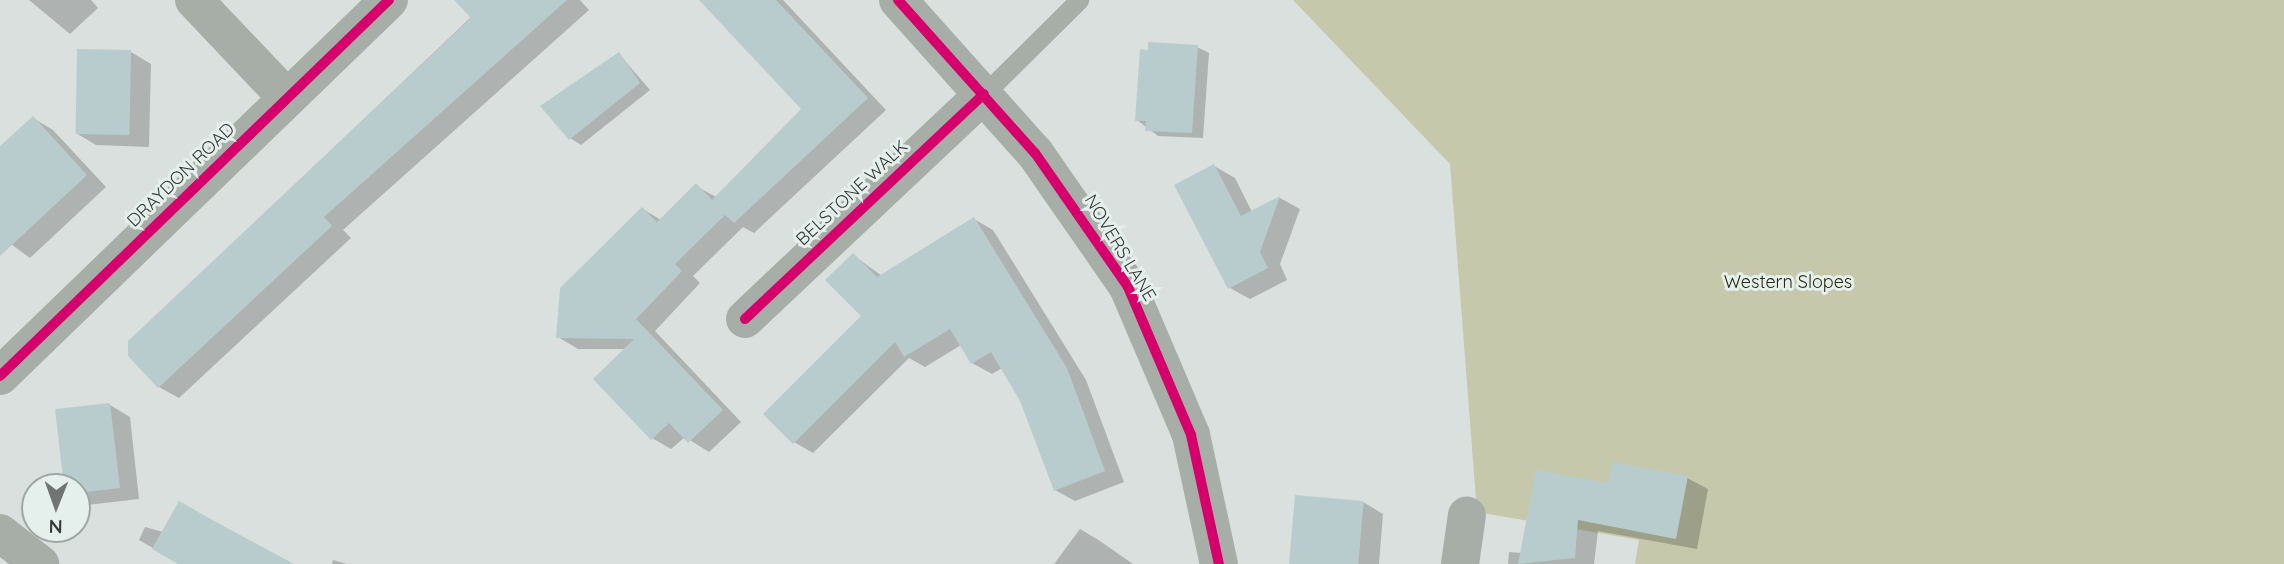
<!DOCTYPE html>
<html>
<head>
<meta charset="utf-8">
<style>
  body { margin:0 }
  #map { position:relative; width:2284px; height:564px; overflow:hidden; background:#dae0de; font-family:Quicksand,sans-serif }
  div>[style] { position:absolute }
  .green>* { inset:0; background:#c5c8aa }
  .shadow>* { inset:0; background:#0003 }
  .building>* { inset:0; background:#b8ccce; transform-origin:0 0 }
  .lane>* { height:19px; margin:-9.5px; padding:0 9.5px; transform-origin:9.5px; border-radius:9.5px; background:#a7aea7 }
  .street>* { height:38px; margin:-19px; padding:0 19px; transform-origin:19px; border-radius:19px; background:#a7aea7 }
  .cycleway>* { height:10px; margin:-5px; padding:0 5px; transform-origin:5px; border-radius:5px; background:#d6006c }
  span { translate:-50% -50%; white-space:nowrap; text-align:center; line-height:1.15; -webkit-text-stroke:6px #e5efec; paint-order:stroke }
  .street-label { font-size:18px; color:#373b3a }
  .park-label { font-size:18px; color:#2c2b0e }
  .north { position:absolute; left:21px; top:473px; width:70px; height:70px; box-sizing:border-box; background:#e5efec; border:2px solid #9fa7a5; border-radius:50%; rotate:181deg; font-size:19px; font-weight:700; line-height:28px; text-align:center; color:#373b3a }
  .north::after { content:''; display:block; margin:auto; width:24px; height:32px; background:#707573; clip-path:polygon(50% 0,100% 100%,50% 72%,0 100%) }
</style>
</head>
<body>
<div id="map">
  <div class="green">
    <i style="clip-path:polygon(1293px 0,2284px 0,2284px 564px,1635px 564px,1639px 540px,1477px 512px,1450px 164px)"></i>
  </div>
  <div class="shadow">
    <i style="clip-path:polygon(29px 0,91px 0,98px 8px,70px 34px)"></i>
    <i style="clip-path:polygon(489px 0,580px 0,589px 10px,343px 230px,351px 238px,179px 398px,159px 387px,129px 342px)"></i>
    <i style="clip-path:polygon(733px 0,783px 0,886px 110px,754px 233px,743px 227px,693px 276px,700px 283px,655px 331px,741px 422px,709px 452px,685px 437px,671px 449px,652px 438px,626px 349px,578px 349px,558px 337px,643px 209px,661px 220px,696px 186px,716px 197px,803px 109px)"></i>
    <i style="clip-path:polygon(1197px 47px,1209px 53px,1203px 138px,1158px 136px,1137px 120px)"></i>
    <i style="clip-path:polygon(131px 52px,151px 64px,149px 147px,96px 145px,76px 133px)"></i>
    <i style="clip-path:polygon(619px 54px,650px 90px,581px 145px,570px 138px)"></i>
    <i style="clip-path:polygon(33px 118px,53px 130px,106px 187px,30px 258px,0 236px,0 149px)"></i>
    <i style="clip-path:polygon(1214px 166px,1235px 178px,1252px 212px,1280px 198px,1300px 209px,1280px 264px,1287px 280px,1250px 299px,1230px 288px)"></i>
    <i style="clip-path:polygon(974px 219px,993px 230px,1086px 380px,1124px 482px,1075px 501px,1055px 490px,1022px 400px,1002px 368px,992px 374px,972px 363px,961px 345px,925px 367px,909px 358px,813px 453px,794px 442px,863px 316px,853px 255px,882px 276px)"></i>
    <i style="clip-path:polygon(110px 405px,130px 417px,139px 499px,87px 505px,77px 500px,77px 487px,66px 487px)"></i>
    <i style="clip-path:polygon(1687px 478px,1708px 489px,1697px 549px,1598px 531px,1594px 564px,1508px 564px,1509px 552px,1522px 553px,1609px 485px)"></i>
    <i style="clip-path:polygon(1363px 502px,1383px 514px,1379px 564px,1291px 564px)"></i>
    <i style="clip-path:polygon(145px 527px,163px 532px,268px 564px,181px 564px,139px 540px)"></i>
    <i style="clip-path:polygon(1080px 529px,1100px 541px,1133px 564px,1054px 564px)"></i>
    <i style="clip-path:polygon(333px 560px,347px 564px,332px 564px)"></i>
  </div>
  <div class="building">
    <i style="clip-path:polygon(454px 0,567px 0,324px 217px,332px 226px,158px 388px,128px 356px,128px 341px,471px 18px)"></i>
    <i style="clip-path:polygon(699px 0,776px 0,868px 98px,734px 223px,725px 215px,675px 264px,682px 271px,636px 319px,723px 410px,688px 443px,669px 423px,651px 440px,593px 379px,634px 339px,556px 338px,560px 288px,642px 207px,657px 222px,696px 183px,712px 200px,801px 109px)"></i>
    <i style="clip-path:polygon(1148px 42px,1198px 45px,1192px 133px,1145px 131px,1146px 121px,1135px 121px,1140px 49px,1148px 50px)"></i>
    <i style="left:77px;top:49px;width:54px;height:85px;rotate:1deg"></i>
    <i style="clip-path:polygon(619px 52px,640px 83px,569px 140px,540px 106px)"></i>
    <i style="clip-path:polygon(33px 116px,87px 175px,0 256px,0 146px)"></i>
    <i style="clip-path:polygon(1214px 164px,1241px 216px,1280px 196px,1260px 252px,1268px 268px,1228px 289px,1174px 185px)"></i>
    <i style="clip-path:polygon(974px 217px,1067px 368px,1105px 471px,1054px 491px,1020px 401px,991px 352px,971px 364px,950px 329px,904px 357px,895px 342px,793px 444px,763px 414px,861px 316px,825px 280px,853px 253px,877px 277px)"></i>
    <i style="clip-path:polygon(110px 403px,120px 488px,77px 493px,77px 487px,64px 487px,55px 409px)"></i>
    <i style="clip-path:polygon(1612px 462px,1688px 476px,1676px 539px,1578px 520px,1575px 558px,1518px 564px,1536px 470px,1608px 483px)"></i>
    <i style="left:1295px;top:495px;width:69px;height:69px;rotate:5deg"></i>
    <i style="clip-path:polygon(179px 501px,216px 522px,294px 564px,178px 564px,152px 549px)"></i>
  </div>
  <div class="lane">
    <i style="left:984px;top:94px;width:134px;rotate:-44.7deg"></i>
  </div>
  <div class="street">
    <i style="left:194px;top:0;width:134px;rotate:46.5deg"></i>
    <i style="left:898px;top:0;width:205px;rotate:48.2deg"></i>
    <i style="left:1035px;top:153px;width:163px;rotate:55.2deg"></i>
    <i style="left:1128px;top:287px;width:161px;rotate:66.9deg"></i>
    <i style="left:1191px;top:435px;width:132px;rotate:77.8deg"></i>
    <i style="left:745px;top:319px;width:328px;rotate:-43.3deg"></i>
    <i style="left:0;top:376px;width:541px;rotate:-44.03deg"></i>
    <i style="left:0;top:533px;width:51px;rotate:37.8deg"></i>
    <i style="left:1460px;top:564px;width:49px;rotate:-81.9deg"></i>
  </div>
  <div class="cycleway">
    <i style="left:898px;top:0;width:205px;rotate:48.2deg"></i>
    <i style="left:1035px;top:153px;width:163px;rotate:55.2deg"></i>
    <i style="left:1128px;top:287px;width:161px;rotate:66.9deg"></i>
    <i style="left:1191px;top:435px;width:132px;rotate:77.8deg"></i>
    <i style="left:745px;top:319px;width:328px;rotate:-43.3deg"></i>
    <i style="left:0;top:376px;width:541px;rotate:-44.03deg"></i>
  </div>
  <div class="street-label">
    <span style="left:181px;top:175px;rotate:-44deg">DRAYDON ROAD</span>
    <span style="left:852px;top:193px;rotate:-43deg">BELSTONE WALK</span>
    <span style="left:1120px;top:248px;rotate:59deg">NOVERS LANE</span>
  </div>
  <div class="park-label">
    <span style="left:1788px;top:282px">Western Slopes</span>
  </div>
  <div class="north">N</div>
</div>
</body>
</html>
